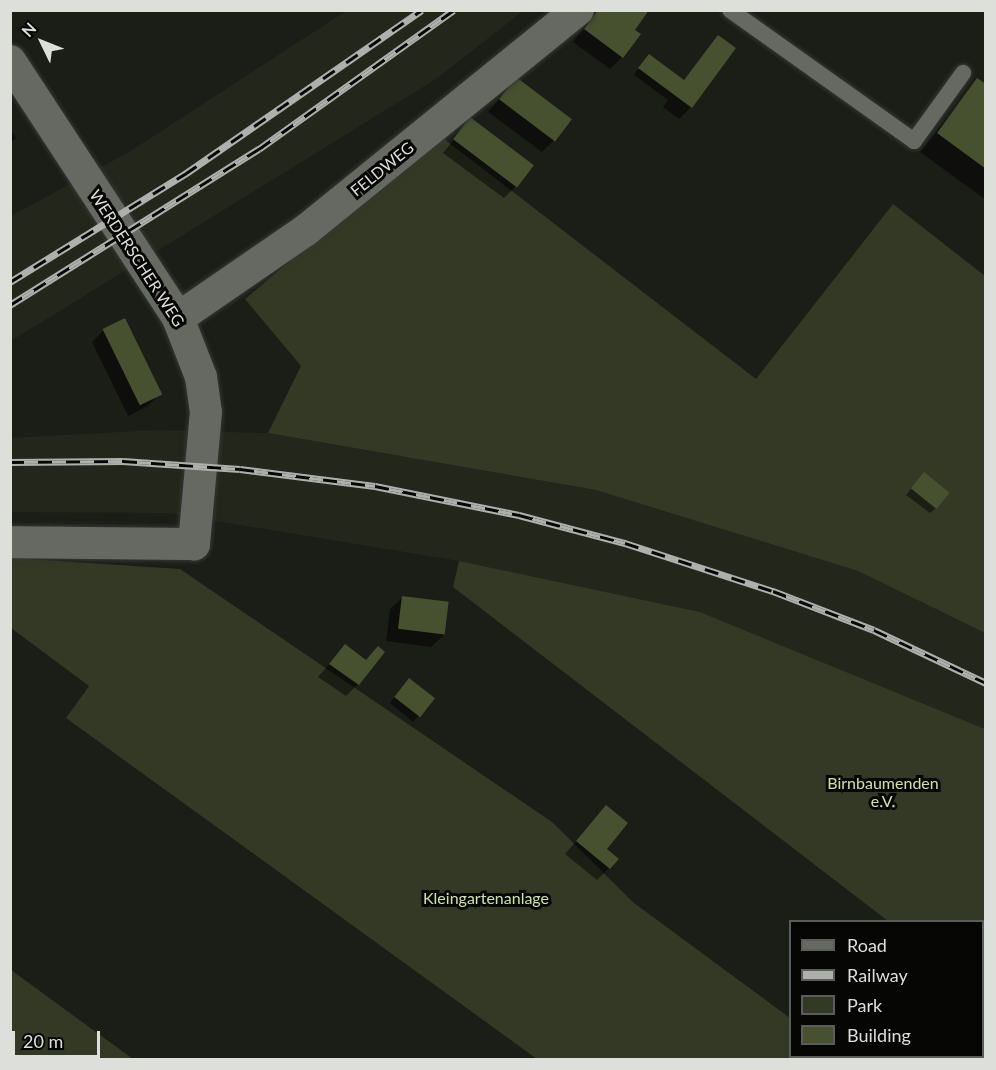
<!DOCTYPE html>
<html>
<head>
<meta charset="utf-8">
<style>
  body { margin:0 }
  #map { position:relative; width:996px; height:1070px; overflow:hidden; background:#1b1d17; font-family:Lato,sans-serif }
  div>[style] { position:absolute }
  .built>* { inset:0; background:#23261b }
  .green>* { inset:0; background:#333925 }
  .shadow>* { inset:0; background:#0007 }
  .building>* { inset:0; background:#47512f; transform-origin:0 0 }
  .roads { filter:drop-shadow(0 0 2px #353733) drop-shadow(0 0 2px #353733) }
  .service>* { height:16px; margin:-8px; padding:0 8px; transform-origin:8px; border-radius:8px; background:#666962 }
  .minor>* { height:32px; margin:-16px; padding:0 16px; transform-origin:16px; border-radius:16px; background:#666962 }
  .rail>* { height:7px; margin-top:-3.5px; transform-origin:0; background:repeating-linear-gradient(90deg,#060705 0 14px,#aeb0ac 0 28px); box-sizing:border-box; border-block:2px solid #aeb0ac }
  span { translate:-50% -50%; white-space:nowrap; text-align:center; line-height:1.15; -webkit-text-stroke:6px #060705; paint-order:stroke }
  .street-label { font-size:16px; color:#dddfdb }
  .park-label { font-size:16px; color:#cfe1a4 }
  .frame { position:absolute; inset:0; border:12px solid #dddfdb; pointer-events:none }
  .legend { position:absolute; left:789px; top:920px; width:195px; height:138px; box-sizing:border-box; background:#060705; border:2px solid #5c5d5b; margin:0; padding:8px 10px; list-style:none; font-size:18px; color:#dddfdb }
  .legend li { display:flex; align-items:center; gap:12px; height:30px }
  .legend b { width:30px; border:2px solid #5c5d5b }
  .north { position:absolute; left:12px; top:12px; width:60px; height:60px; -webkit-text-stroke:4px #060705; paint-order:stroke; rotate:313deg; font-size:16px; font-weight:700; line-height:24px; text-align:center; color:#dddfdb }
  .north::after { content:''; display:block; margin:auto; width:21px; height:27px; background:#dddfdb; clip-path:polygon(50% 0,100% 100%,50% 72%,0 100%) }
  .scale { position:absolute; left:12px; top:1031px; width:88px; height:27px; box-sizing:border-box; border:3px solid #dddfdb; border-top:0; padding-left:8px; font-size:18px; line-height:21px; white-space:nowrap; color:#dddfdb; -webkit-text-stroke:4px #060705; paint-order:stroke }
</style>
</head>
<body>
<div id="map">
  <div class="built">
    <i style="clip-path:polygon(346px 11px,523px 11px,436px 79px,11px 341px,11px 216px,129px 152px)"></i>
    <i style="clip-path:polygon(156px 430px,268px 433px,596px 490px,858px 571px,985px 633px,985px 729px,700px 612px,459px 561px,167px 513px,11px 512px,11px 438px)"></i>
  </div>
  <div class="green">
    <i style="clip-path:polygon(439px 135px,756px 379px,893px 204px,985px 276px,985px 633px,858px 571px,596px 490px,268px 433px,301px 366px,245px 299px)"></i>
    <i style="clip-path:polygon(11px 558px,180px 569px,552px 822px,634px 903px,790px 1018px,790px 1056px,847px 1059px,537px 1059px,66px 718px,89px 686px,11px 628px)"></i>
    <i style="clip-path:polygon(459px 561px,700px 612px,985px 729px,985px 997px,982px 922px,888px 921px,453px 587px)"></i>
    <i style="clip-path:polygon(10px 970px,11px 970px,133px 1059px,11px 1059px)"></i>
  </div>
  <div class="shadow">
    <i style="clip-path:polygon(596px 10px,647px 10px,633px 30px,622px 57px,610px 69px,573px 42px)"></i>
    <i style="clip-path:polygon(718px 37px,691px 107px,679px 119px,663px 107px,668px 100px,634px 75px,643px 61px,683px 81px)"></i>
    <i style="clip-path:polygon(516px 79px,554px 140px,542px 152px,488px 112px)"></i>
    <i style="clip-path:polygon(978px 80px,986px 86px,986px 200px,920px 152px)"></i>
    <i style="clip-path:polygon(471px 119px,516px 186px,504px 198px,443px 153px)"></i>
    <i style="clip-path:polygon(10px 129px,16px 138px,10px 143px)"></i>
    <i style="clip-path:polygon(104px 330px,160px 394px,148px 406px,128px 416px,92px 342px)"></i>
    <i style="clip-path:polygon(918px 480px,936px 508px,930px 513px,906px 495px)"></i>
    <i style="clip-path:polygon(403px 597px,444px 635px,431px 647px,386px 641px,390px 609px)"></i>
    <i style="clip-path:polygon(345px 646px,358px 684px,346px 696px,318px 677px)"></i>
    <i style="clip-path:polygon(404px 685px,433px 698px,413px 722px,390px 703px)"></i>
    <i style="clip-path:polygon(606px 807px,605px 849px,609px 868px,597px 880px,565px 854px)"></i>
  </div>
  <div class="building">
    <i style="clip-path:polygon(598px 10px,649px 10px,635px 30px,641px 34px,623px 58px,584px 29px)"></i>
    <i style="clip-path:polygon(718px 35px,736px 48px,692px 108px,638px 68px,649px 54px,684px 80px)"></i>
    <i style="left:516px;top:77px;width:70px;height:28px;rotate:37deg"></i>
    <i style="clip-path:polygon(977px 78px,986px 84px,986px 169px,937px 133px)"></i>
    <i style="left:470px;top:117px;width:80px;height:28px;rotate:37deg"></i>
    <i style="left:125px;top:318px;width:85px;height:25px;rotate:64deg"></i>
    <i style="left:924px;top:472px;width:33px;height:21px;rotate:39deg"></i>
    <i style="left:402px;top:596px;width:47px;height:33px;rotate:7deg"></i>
    <i style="clip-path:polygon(345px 644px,366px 660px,378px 646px,385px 652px,359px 685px,329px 664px)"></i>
    <i style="left:409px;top:678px;width:33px;height:24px;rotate:38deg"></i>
    <i style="clip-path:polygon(606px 805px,628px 823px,607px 849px,619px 859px,610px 869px,576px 841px)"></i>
  </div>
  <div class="roads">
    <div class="service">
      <i style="left:730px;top:10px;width:226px;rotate:35.4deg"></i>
      <i style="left:914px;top:141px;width:84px;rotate:-54.2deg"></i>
    </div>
    <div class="minor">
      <i style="left:10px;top:61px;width:307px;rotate:56.8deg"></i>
      <i style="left:178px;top:318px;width:63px;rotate:68.7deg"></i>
      <i style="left:201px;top:377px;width:35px;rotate:82deg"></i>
      <i style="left:206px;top:412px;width:133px;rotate:95.2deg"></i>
      <i style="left:194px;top:544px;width:184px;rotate:-179.4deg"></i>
      <i style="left:178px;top:318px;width:155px;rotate:-34.5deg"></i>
      <i style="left:306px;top:230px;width:350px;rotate:-39deg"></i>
    </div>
  </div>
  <div class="rail">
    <i style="left:10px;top:282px;width:206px;rotate:-31.7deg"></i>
    <i style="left:185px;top:174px;width:288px;rotate:-34.7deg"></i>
    <i style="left:10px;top:305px;width:294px;rotate:-32.1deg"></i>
    <i style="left:259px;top:149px;width:239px;rotate:-35.5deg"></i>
    <i style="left:10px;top:462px;width:113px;rotate:-0.5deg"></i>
    <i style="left:123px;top:461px;width:117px;rotate:3.9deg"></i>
    <i style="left:240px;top:469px;width:136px;rotate:7.2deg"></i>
    <i style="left:375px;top:486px;width:147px;rotate:11.4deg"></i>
    <i style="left:519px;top:515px;width:110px;rotate:14.8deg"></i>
    <i style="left:625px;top:543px;width:156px;rotate:18deg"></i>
    <i style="left:773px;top:591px;width:108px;rotate:21.1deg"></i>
    <i style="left:874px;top:630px;width:124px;rotate:25.3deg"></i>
  </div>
  <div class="street-label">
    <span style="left:382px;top:169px;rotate:-39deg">FELDWEG</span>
    <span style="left:137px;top:258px;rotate:57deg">WERDERSCHER WEG</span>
  </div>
  <div class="park-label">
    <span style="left:883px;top:792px">Birnbaumenden<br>e.V.</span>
    <span style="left:486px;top:898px">Kleingartenanlage</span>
  </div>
  <div class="frame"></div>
  <ul class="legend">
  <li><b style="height:8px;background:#666962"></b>Road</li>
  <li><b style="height:8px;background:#aeb0ac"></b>Railway</li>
  <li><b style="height:16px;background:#333925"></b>Park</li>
  <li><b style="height:16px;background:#47512f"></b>Building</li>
  </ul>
  <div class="north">N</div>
  <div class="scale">20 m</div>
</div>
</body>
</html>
